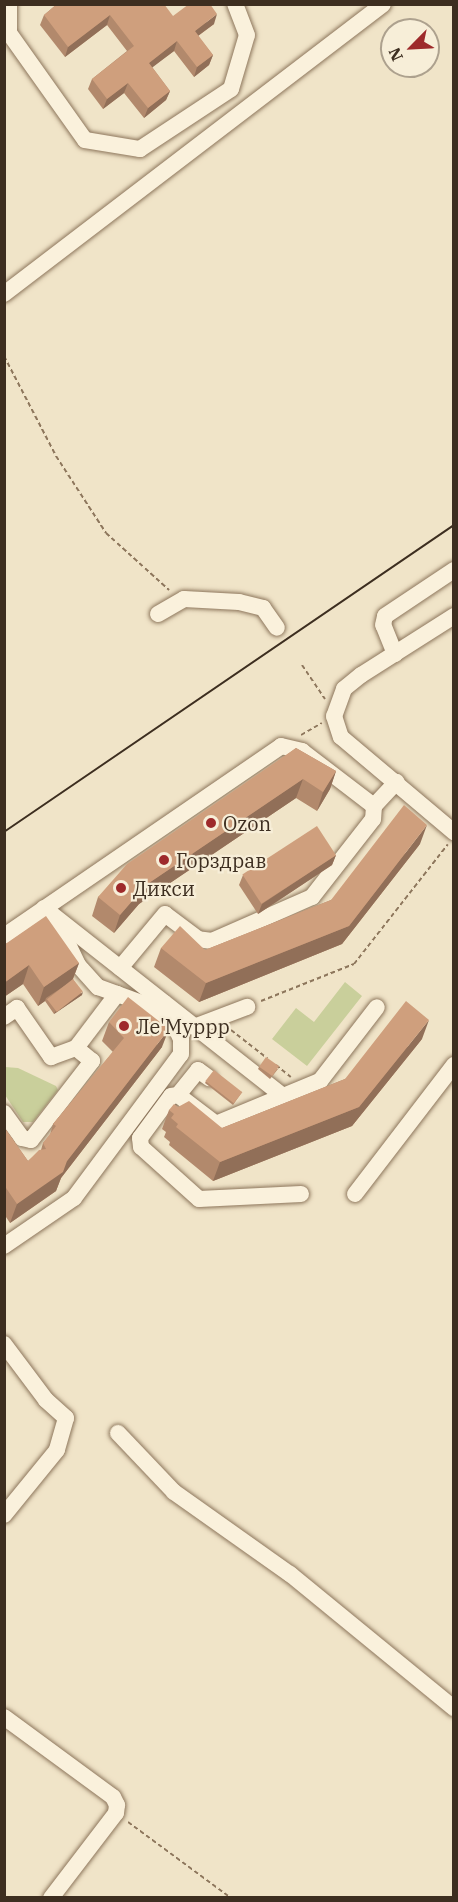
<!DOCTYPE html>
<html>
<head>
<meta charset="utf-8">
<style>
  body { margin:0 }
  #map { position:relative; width:458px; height:1902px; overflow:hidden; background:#f0e4c8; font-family:"IBM Plex Serif",serif }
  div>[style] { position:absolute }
  .green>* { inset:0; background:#c9cf9b }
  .path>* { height:2px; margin-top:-1px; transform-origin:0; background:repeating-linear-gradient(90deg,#8d765c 0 4.5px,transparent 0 7.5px) }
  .roads { filter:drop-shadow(0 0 2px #8d765c) drop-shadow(0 0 2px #8d765c) }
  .minor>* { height:16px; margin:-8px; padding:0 8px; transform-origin:8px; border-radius:8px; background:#faf1dc }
  .tram>* { height:1.5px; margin:-0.75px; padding:0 0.75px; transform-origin:0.75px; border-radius:0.75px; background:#3d2e20 }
  .wall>* { inset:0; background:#b2896c }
  .shaded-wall>* { inset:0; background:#916f58 }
  .building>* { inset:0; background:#cf9f7d; transform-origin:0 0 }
  .dots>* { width:16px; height:16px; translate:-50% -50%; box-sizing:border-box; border:3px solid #f7eed8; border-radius:50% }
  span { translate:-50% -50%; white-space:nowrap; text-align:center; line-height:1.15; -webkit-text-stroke:4.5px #f7eed8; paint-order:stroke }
  .poi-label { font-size:20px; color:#3d2e20 }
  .left { translate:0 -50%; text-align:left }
  .frame { position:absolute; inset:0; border:6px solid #3d2e20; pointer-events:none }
  .north { position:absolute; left:380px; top:18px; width:60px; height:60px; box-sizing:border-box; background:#f7eed8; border:2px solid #ada18e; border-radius:50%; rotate:246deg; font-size:16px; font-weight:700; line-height:24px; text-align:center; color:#3d2e20 }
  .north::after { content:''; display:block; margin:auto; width:21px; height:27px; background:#9e2a2b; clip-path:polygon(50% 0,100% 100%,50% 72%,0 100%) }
</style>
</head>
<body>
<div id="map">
  <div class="green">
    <i style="clip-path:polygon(345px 982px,362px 996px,307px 1066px,272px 1039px,296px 1008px,314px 1022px)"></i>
    <i style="clip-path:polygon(5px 1067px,18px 1068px,56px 1086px,58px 1090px,33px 1122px,23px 1122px,5px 1095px)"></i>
  </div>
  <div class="path">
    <i style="left:4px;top:356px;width:113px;rotate:62.5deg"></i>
    <i style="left:56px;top:456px;width:92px;rotate:57deg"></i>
    <i style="left:106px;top:533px;width:85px;rotate:42.1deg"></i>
    <i style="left:302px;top:665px;width:41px;rotate:55.9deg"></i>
    <i style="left:301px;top:735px;width:24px;rotate:-30deg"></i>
    <i style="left:261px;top:1001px;width:100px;rotate:-21.7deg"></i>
    <i style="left:354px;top:964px;width:152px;rotate:-51.9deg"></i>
    <i style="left:231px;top:1030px;width:46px;rotate:37.9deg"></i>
    <i style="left:276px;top:1065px;width:19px;rotate:39deg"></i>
    <i style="left:128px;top:1822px;width:128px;rotate:36.4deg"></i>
  </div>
  <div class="roads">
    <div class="minor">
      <i style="left:9px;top:4px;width:29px;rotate:90deg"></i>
      <i style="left:9px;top:33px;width:131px;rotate:54.6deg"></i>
      <i style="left:85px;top:140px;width:56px;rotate:9.3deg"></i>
      <i style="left:140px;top:149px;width:109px;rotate:-33.4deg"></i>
      <i style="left:231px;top:89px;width:56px;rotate:-73.5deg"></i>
      <i style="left:247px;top:35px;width:33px;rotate:-111deg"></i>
      <i style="left:4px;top:294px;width:477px;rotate:-37.4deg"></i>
      <i style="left:158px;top:614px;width:30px;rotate:-30deg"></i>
      <i style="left:184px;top:599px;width:55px;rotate:3.1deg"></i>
      <i style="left:239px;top:602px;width:25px;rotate:14deg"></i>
      <i style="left:263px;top:608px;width:24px;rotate:55deg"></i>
      <i style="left:454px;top:616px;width:110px;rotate:147.6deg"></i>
      <i style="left:361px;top:675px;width:22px;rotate:141deg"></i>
      <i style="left:344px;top:689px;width:29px;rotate:110deg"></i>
      <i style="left:334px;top:716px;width:22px;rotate:72deg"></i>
      <i style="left:341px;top:737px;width:148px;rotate:40.1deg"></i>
      <i style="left:395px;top:654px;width:31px;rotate:-112deg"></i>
      <i style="left:383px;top:625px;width:9px;rotate:-77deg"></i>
      <i style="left:385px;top:616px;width:83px;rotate:-33.7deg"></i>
      <i style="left:374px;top:806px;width:33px;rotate:-47deg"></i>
      <i style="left:44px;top:908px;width:304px;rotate:38.2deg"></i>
      <i style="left:56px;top:919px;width:51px;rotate:64.4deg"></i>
      <i style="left:78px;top:965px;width:30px;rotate:48deg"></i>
      <i style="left:98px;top:987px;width:61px;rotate:20.2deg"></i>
      <i style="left:155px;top:1008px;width:16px;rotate:45deg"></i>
      <i style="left:4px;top:936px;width:336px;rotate:-34.4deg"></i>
      <i style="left:281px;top:746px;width:22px;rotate:13deg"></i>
      <i style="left:302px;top:751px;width:91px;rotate:37.4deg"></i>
      <i style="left:374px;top:806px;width:13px;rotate:94deg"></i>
      <i style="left:373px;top:819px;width:99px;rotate:128deg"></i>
      <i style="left:312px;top:897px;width:109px;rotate:156.3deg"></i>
      <i style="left:212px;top:941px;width:14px;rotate:-172deg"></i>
      <i style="left:198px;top:939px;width:41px;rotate:-142.9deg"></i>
      <i style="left:165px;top:914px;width:70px;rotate:129.8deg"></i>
      <i style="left:4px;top:1017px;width:16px;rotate:-35deg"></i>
      <i style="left:17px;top:1008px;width:60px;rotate:55.2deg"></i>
      <i style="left:51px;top:1057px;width:27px;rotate:-20deg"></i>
      <i style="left:76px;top:1048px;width:68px;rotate:-52.8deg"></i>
      <i style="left:194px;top:1027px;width:57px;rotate:-20.7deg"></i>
      <i style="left:178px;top:1095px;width:32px;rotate:-51deg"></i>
      <i style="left:198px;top:1070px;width:14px;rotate:36deg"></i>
      <i style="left:4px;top:1113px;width:31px;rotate:54deg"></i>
      <i style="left:22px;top:1138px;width:9px;rotate:13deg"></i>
      <i style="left:31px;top:1140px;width:100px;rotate:-52.3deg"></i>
      <i style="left:92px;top:1061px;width:21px;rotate:-141deg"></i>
      <i style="left:301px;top:1194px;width:102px;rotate:177.2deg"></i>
      <i style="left:199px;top:1199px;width:78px;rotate:-138.1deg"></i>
      <i style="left:141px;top:1147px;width:9px;rotate:-96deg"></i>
      <i style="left:140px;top:1138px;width:52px;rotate:-53.6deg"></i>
      <i style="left:171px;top:1096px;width:7px;rotate:-8deg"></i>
      <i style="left:178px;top:1095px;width:48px;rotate:37.3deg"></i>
      <i style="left:216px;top:1124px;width:113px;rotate:-22.5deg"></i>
      <i style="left:320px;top:1081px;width:93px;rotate:-52.4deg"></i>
      <i style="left:355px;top:1194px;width:163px;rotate:-52.5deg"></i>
      <i style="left:4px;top:1246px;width:85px;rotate:-34.4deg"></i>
      <i style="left:74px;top:1198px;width:179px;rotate:-53.4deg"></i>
      <i style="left:181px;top:1054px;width:15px;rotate:-90deg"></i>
      <i style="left:181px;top:1039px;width:40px;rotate:-115deg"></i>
      <i style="left:4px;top:1344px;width:70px;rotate:53.1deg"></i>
      <i style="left:46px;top:1400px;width:27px;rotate:42deg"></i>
      <i style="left:66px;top:1418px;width:33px;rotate:106deg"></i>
      <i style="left:57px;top:1450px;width:84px;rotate:129.2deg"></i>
      <i style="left:118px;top:1433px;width:81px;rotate:46.5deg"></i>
      <i style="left:174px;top:1492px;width:142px;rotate:35.3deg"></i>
      <i style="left:290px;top:1574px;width:212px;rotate:39.3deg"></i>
      <i style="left:4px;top:1717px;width:135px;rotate:36.3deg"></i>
      <i style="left:113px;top:1797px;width:9px;rotate:63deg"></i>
      <i style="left:117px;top:1805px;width:8px;rotate:97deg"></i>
      <i style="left:116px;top:1813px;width:107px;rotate:127.4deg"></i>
    </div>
  </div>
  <div class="tram">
    <i style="left:4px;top:832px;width:545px;rotate:-34.3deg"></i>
  </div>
  <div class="wall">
    <i style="clip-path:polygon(57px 4px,173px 16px,214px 24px,198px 36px,213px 55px,209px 65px,194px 77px,174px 51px,152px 67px,170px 91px,166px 100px,144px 118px,124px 93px,103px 109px,88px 89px,92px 79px,127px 51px,107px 25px,65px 57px,40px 25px,44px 15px)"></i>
    <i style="clip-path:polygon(296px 748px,336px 771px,330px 789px,317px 811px,296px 798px,139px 904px,114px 933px,92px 916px,98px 897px)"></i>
    <i style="clip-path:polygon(420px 844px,342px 944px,199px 1002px,154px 967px,161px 948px,205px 950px,331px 900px)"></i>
    <i style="clip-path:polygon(336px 855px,332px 865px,258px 914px,239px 885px,243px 875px)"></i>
    <i style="clip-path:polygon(4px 945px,79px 963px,73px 979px,82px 995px,54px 1014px,45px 1001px,38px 1006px,23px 984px,4px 997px)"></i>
    <i style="clip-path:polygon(109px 1022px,162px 1047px,61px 1178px,56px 1191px,10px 1223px,4px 1214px,4px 1127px,28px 1161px,41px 1150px,43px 1143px,50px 1135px,53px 1124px,113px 1052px,102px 1041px)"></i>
    <i style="clip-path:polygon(422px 1039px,352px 1126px,213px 1181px,169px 1145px,170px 1142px,164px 1137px,166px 1132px,162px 1129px,169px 1110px,178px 1107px,222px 1128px,345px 1079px)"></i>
    <i style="clip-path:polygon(259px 1067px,278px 1069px,270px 1079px,258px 1069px)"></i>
    <i style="clip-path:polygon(206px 1081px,242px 1092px,233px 1105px,205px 1083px)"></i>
  </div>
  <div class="shaded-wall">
    <i style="clip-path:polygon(217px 14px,214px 24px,191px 41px,195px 31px)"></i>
    <i style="clip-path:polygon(110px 15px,107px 25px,65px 57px,68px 47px)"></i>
    <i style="clip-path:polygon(177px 41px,174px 51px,145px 73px,149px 63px)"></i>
    <i style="clip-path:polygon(213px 55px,209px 65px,194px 77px,197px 67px)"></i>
    <i style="clip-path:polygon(128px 83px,124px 93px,103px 109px,107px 99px)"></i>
    <i style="clip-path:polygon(170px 91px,166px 100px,144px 118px,148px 108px)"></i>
    <i style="clip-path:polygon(336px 771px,330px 789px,317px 811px,323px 792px)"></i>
    <i style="clip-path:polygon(303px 779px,296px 798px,139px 904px,114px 933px,120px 915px,146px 885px)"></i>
    <i style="clip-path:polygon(427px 825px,420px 844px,342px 944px,199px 1002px,206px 983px,349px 926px)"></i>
    <i style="clip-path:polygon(336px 855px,332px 865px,258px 914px,262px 904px)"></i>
    <i style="clip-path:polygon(79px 963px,72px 981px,46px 998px,45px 1001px,38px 1006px,44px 987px)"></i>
    <i style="clip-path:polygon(29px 965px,23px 984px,4px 997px,4px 983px)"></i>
    <i style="clip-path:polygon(83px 992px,82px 995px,54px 1014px,55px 1012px)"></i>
    <i style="clip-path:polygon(429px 1020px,422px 1039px,352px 1126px,213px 1181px,220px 1162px,359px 1107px)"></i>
    <i style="clip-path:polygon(169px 1029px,162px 1047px,61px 1178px,56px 1191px,10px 1223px,17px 1204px,67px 1161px)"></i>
  </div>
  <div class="building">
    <i style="clip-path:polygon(57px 4px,164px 4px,173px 16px,189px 4px,210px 4px,217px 14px,195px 31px,213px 55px,197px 67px,177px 41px,149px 63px,170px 91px,148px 108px,128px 83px,107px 99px,92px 79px,134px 46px,110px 15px,68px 47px,44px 15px)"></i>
    <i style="clip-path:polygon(296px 748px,336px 771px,323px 792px,303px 779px,146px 885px,120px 915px,98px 897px,127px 864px)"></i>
    <i style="clip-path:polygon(404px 805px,427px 825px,349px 926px,206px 983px,161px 948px,180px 926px,205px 950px,331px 900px)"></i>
    <i style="left:317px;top:826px;width:35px;height:89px;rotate:57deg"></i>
    <i style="clip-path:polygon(46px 916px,79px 963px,44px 987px,29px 965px,4px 983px,4px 945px)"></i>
    <i style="left:73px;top:979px;width:16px;height:33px;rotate:52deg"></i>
    <i style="clip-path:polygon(128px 997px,169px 1029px,67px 1161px,63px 1172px,17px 1204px,4px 1185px,4px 1127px,28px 1161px,39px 1150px,46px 1149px,43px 1143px,56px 1126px,53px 1124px,124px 1038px,109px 1022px)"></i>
    <i style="clip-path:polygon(406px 1001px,429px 1020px,359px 1107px,220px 1162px,176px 1127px,178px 1124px,171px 1118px,174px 1114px,169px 1110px,174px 1104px,178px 1107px,189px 1101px,222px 1128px,345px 1079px)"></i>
    <i style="left:266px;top:1057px;width:16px;height:12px;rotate:35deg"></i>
    <i style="left:214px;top:1070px;width:36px;height:14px;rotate:38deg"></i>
  </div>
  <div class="dots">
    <i style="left:211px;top:823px;background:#9e2a2b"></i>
    <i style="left:164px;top:860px;background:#9e2a2b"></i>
    <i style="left:121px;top:888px;background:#9e2a2b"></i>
    <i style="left:124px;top:1026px;background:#9e2a2b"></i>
  </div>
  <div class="poi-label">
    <span class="left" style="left:223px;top:823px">Ozon</span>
    <span class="left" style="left:176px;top:860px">Горздрав</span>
    <span class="left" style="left:133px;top:888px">Дикси</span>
    <span class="left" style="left:136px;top:1026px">Ле'Муррр</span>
  </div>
  <div class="frame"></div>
  <div class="north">N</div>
</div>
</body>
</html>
